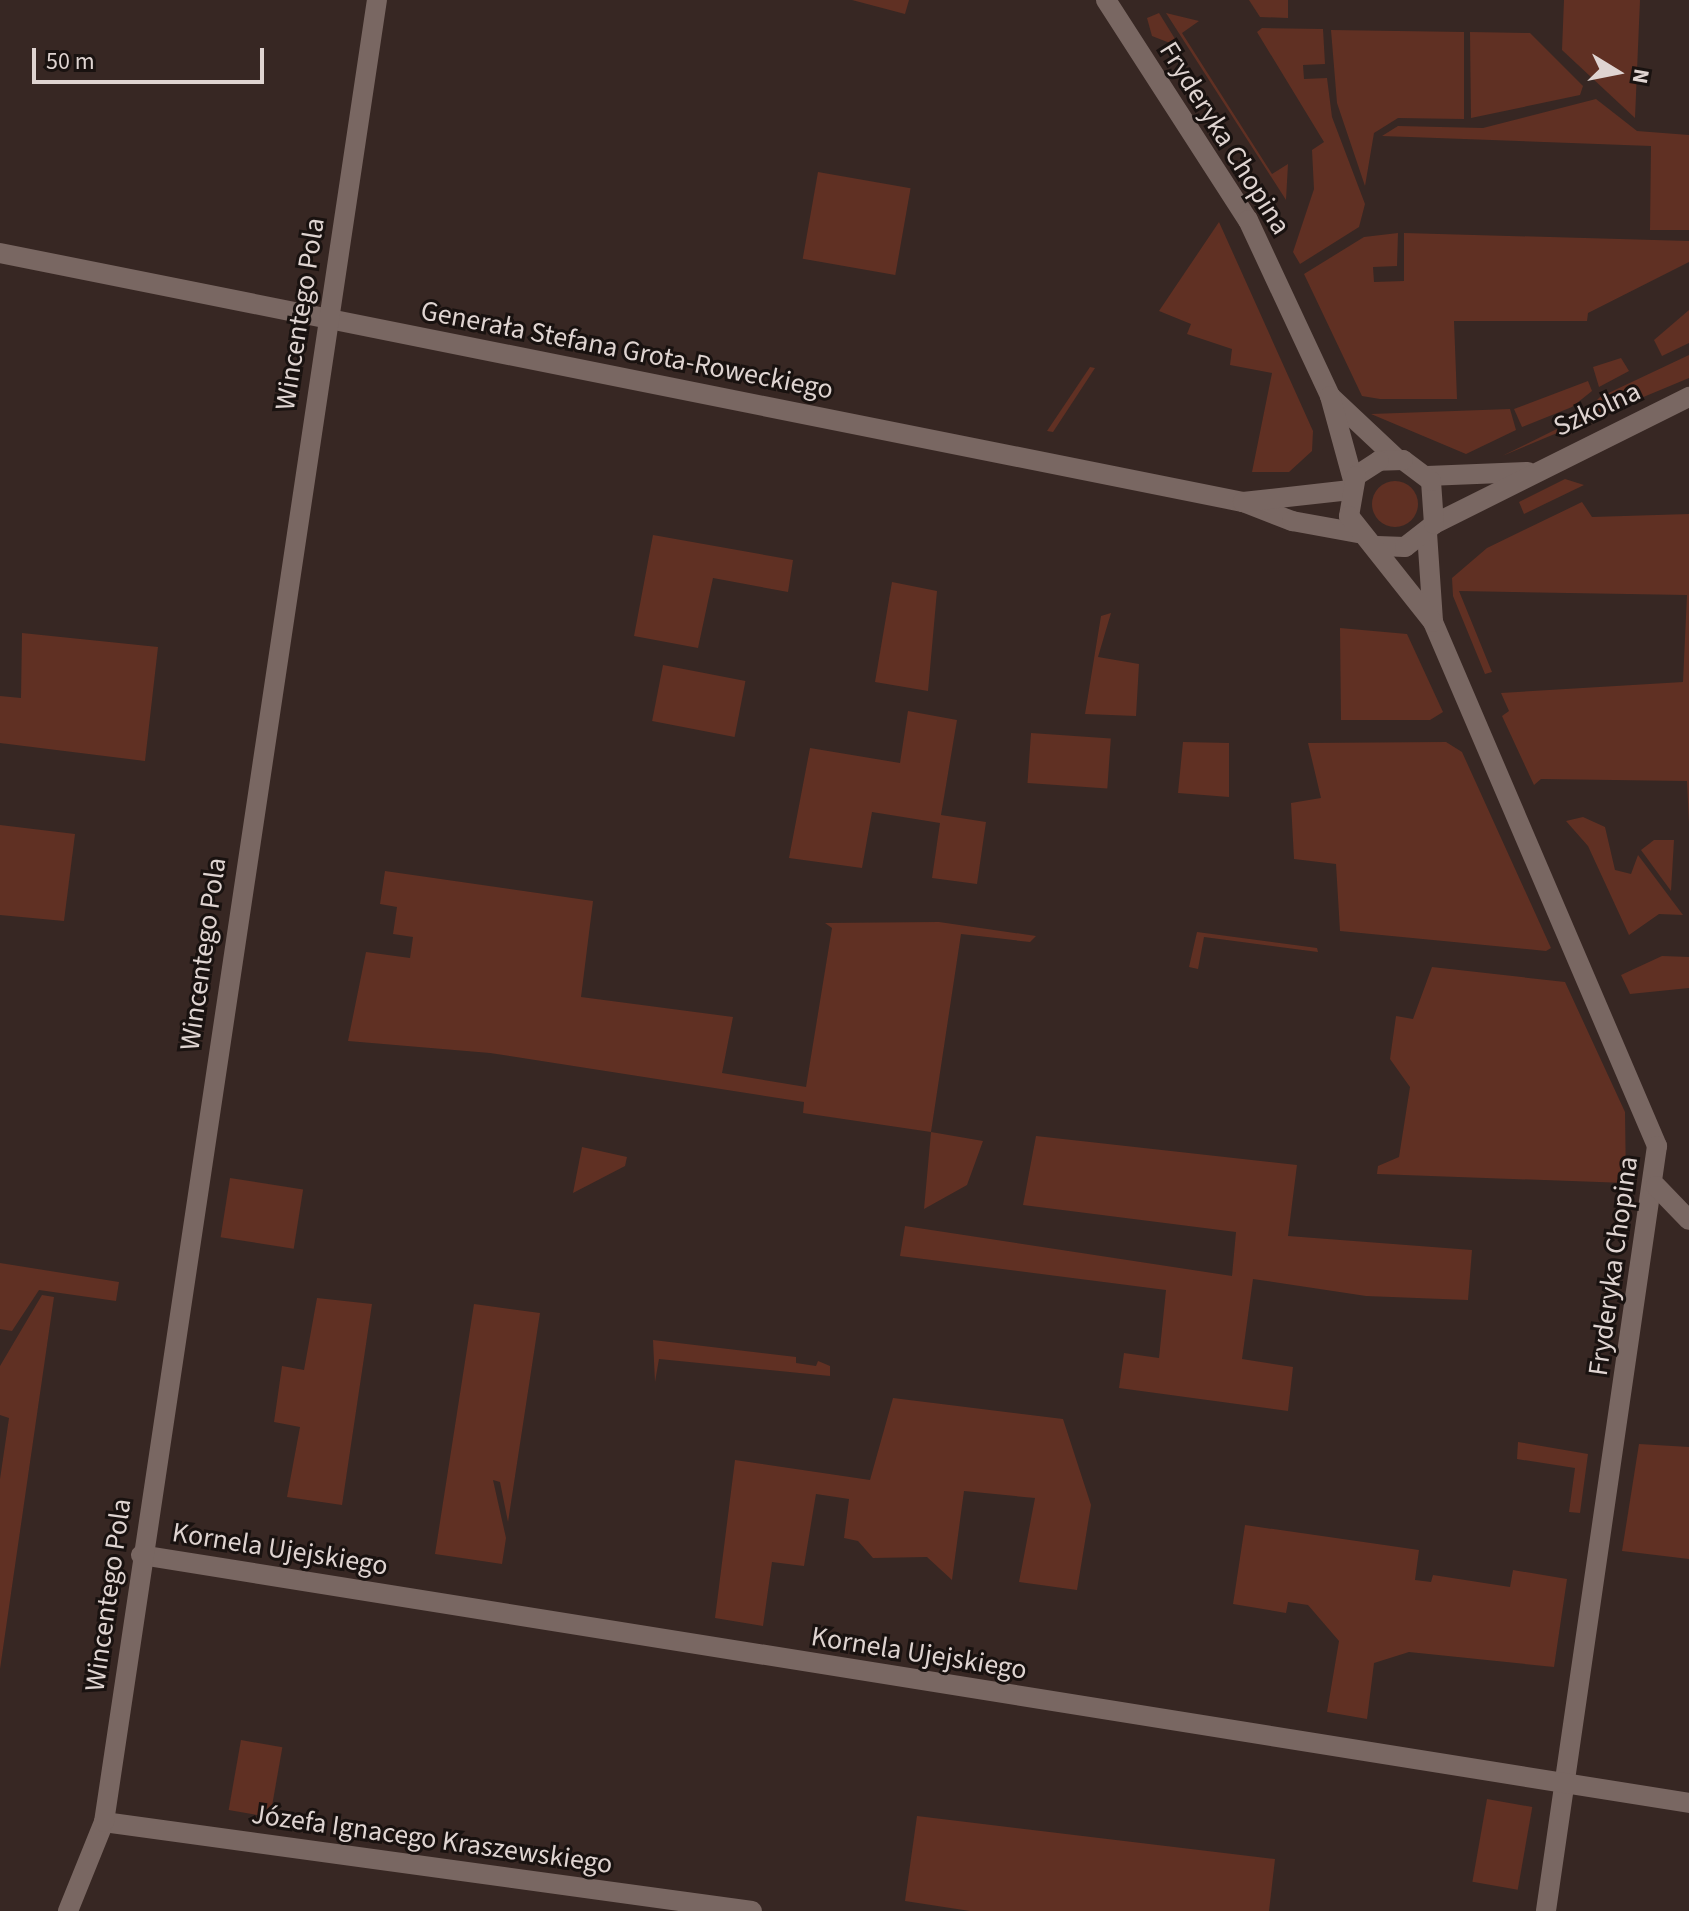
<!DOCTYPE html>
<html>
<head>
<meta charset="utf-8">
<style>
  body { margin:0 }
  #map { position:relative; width:1689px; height:1911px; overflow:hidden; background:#372723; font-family:"Source Sans 3",sans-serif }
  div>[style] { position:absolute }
  .green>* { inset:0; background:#603023; transform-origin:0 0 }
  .round { border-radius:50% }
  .minor>* { height:20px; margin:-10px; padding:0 10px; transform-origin:10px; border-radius:10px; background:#796762 }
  span { translate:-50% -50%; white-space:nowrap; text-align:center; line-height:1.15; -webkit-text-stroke:6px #191210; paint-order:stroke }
  .street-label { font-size:28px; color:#dfd4d1 }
  .north { position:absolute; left:1577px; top:32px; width:80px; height:80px; -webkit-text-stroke:6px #191210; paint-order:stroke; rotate:100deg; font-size:22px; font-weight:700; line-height:32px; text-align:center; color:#dfd4d1 }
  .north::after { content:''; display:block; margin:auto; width:28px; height:36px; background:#dfd4d1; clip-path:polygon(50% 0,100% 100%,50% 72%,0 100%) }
  .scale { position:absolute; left:32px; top:48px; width:232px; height:36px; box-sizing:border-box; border:4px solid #dfd4d1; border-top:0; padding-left:10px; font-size:24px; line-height:28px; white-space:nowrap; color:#dfd4d1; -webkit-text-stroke:6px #191210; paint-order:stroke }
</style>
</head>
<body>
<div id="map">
  <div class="green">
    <i style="clip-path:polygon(852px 0,909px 0,905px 14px)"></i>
    <i style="clip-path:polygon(1249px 0,1288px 0,1288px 18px,1260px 17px)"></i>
    <i style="clip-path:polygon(1564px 0,1640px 0,1635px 118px,1562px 50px)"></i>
    <i style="clip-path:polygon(1159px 13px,1180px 47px,1152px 36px,1147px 18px)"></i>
    <i style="clip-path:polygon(1166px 13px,1199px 21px,1182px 33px,1272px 174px,1288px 164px,1286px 200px)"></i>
    <i style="clip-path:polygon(1262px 28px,1323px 29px,1325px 64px,1303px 65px,1304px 79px,1327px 78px,1332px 117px,1365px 204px,1359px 227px,1300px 264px,1293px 252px,1314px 189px,1312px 150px,1324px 142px,1257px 32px)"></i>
    <i style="clip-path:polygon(1331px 30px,1464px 32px,1464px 119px,1398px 118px,1374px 133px,1365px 186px,1337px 103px)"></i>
    <i style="clip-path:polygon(1470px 32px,1530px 33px,1583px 86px,1580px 95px,1471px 118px)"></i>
    <i style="clip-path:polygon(1596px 99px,1637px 131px,1689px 135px,1689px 230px,1650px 230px,1651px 146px,1382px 136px,1398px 126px,1483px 128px)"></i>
    <i style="left:818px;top:172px;width:94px;height:88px;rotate:10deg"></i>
    <i style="clip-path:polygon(1219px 222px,1313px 431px,1312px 451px,1289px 472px,1252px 472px,1272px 373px,1230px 365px,1232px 349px,1187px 334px,1191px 324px,1159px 311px)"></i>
    <i style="clip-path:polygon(1398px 233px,1397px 266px,1373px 267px,1374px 282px,1404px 281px,1404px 233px,1689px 241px,1689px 262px,1588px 313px,1587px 321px,1454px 321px,1457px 399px,1380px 399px,1362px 396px,1304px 274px,1364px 237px)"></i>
    <i style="clip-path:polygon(1689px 310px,1689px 343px,1662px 356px,1654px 340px)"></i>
    <i style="clip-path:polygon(1689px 355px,1689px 378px,1502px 456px,1579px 418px,1600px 397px)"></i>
    <i style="clip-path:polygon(1621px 358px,1629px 371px,1599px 387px,1593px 367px)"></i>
    <i style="clip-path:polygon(1090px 367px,1095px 368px,1053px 432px,1047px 431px)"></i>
    <i style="clip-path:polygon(1588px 381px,1592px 391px,1572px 407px,1522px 427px,1514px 409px)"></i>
    <i style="clip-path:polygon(1510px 409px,1516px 430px,1466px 454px,1371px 414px)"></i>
    <i style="clip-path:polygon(1565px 479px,1584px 485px,1524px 514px,1519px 502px)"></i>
    <i class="round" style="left:1372px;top:481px;width:46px;height:46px"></i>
    <i style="clip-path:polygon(1582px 502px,1592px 517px,1689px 514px,1689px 824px,1687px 781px,1541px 779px,1534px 785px,1502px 716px,1509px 711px,1501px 693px,1683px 682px,1687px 595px,1459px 591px,1492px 672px,1485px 674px,1453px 596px,1452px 578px,1487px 548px)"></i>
    <i style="clip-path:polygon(653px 535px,793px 560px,788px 592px,713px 578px,698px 648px,634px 636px)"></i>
    <i style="clip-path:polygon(892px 582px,937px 591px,928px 691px,875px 682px)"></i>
    <i style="clip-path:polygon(1111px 613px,1098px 657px,1139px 664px,1136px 716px,1085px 714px,1101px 616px)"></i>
    <i style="clip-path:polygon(1340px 628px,1407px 634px,1443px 712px,1430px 720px,1341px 720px)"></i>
    <i style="clip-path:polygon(22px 633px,158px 647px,145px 761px,0 743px,0 696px,21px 698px)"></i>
    <i style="left:663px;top:665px;width:84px;height:57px;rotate:11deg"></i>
    <i style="clip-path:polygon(908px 711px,957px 720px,941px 815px,986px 822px,977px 884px,932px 878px,940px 823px,872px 812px,862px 868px,789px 858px,810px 748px,900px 763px)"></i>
    <i style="left:1031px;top:733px;width:80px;height:50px;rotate:4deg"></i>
    <i style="clip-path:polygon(1183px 742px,1229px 743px,1229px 797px,1178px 793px)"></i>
    <i style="clip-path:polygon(1446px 742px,1462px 752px,1551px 948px,1546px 951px,1340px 931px,1336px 864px,1294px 859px,1291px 803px,1321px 798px,1308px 743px)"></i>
    <i style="clip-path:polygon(1583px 817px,1605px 827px,1615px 870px,1631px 874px,1638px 855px,1683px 915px,1659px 914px,1629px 935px,1588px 846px,1566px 821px)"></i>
    <i style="clip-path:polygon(0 825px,75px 834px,64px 921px,0 915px)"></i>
    <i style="clip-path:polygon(1654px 840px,1674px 840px,1671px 891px,1641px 850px)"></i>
    <i style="clip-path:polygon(385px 871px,593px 901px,581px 997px,733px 1017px,722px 1073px,806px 1087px,832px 928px,825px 923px,939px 922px,1036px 936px,1030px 942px,961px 934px,931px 1132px,983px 1141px,967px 1185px,924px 1209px,931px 1132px,803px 1113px,804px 1102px,490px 1053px,348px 1041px,366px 952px,410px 958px,413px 937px,393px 934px,397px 907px,380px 904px)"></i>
    <i style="clip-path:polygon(1197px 932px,1317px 948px,1318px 952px,1204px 937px,1198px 969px,1189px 967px)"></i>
    <i style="clip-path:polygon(1662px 956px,1689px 957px,1689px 988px,1630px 994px,1621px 975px)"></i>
    <i style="clip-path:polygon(1432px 967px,1565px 982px,1625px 1112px,1626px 1183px,1377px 1174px,1378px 1166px,1399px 1157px,1410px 1087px,1390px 1059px,1396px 1016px,1413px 1019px)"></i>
    <i style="clip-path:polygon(1036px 1136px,1297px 1165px,1288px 1236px,1472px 1250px,1468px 1300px,1366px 1296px,1253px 1279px,1242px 1359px,1293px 1367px,1288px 1411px,1119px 1388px,1124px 1353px,1159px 1358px,1166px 1290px,900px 1256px,905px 1226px,1232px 1276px,1236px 1232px,1023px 1205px)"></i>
    <i style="clip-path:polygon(582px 1147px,627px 1157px,625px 1166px,573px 1193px)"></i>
    <i style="left:230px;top:1178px;width:74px;height:60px;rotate:9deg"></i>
    <i style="clip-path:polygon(0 1263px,119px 1282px,116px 1301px,39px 1290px,12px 1331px,0 1329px)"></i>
    <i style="clip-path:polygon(42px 1295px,54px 1297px,0 1669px,0 1479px,9px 1418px,0 1415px,0 1366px)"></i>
    <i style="clip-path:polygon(317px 1298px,372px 1304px,342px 1505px,287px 1497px,300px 1427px,274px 1422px,282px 1366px,304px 1370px)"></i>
    <i style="clip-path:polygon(474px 1304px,540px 1313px,508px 1522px,500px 1482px,493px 1480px,506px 1538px,502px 1564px,435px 1554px)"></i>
    <i style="clip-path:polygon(653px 1340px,796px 1357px,796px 1363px,816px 1366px,818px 1361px,830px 1366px,830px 1376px,659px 1359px,655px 1382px)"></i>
    <i style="clip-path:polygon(893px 1398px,1063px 1419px,1091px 1505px,1077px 1590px,1019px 1582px,1035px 1498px,964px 1491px,952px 1580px,927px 1557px,873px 1558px,858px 1541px,844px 1538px,849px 1499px,816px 1494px,804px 1566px,772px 1562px,763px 1626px,715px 1618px,735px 1460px,870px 1480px)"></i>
    <i style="clip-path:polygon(1518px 1442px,1588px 1454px,1580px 1513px,1569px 1512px,1575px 1468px,1517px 1459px)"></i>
    <i style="clip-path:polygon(1639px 1444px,1689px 1447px,1689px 1559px,1622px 1551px)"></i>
    <i style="clip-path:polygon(1245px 1525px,1419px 1550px,1415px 1580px,1431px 1582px,1433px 1575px,1510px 1587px,1513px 1570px,1567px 1579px,1554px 1667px,1409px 1652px,1374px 1663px,1367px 1719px,1327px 1712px,1339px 1641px,1308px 1605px,1288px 1602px,1286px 1613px,1233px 1604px)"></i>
    <i style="left:241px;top:1740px;width:42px;height:71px;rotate:10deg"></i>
    <i style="left:1487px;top:1799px;width:46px;height:84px;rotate:10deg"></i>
    <i style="clip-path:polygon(917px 1816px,1275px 1859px,1269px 1911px,970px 1911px,905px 1901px)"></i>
  </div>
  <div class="minor">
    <i style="left:1106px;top:0;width:262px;rotate:57.2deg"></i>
    <i style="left:1248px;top:220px;width:194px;rotate:65deg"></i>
    <i style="left:1330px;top:396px;width:92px;rotate:43.2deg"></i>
    <i style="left:0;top:253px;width:1268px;rotate:11.33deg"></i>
    <i style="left:1243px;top:502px;width:53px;rotate:21.2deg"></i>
    <i style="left:1292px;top:521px;width:68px;rotate:10.2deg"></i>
    <i style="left:1330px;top:396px;width:87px;rotate:74.7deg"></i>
    <i style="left:1427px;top:476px;width:101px;rotate:-2.3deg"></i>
    <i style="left:1243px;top:502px;width:108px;rotate:-6.4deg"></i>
    <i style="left:1434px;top:524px;width:285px;rotate:-26.5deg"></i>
    <i style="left:1427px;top:533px;width:89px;rotate:86.1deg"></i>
    <i style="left:1433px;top:622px;width:570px;rotate:66.85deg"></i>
    <i style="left:1657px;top:1146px;width:773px;rotate:98.26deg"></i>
    <i style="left:1377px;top:546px;width:28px;rotate:2deg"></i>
    <i style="left:1405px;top:547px;width:37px;rotate:-38deg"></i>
    <i style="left:1434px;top:524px;width:43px;rotate:-94deg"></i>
    <i style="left:1431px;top:481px;width:35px;rotate:-143deg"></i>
    <i style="left:1403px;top:460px;width:24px;rotate:178deg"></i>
    <i style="left:1379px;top:461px;width:27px;rotate:147deg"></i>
    <i style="left:1356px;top:476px;width:41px;rotate:99.9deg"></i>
    <i style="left:1349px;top:516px;width:135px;rotate:51.6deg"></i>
    <i style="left:1656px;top:1186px;width:47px;rotate:45.9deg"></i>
    <i style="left:141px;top:1555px;width:1568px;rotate:9.1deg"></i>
    <i style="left:104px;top:1822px;width:654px;rotate:7.82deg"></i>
    <i style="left:68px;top:1911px;width:96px;rotate:-68deg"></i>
    <i style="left:104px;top:1822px;width:1842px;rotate:-81.48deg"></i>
  </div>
  <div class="street-label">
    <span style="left:1225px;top:138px;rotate:58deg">Fryderyka Chopina</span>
    <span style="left:300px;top:314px;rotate:-81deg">Wincentego Pola</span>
    <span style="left:627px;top:350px;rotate:11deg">Generała Stefana Grota-Roweckiego</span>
    <span style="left:1597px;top:409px;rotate:-25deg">Szkolna</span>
    <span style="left:203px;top:954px;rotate:-82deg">Wincentego Pola</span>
    <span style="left:1613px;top:1266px;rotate:-82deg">Fryderyka Chopina</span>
    <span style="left:280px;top:1549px;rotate:9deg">Kornela Ujejskiego</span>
    <span style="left:108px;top:1595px;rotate:-82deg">Wincentego Pola</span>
    <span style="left:919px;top:1653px;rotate:9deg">Kornela Ujejskiego</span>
    <span style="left:432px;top:1839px;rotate:8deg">Józefa Ignacego Kraszewskiego</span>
  </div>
  <div class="north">N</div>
  <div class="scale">50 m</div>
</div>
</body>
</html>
